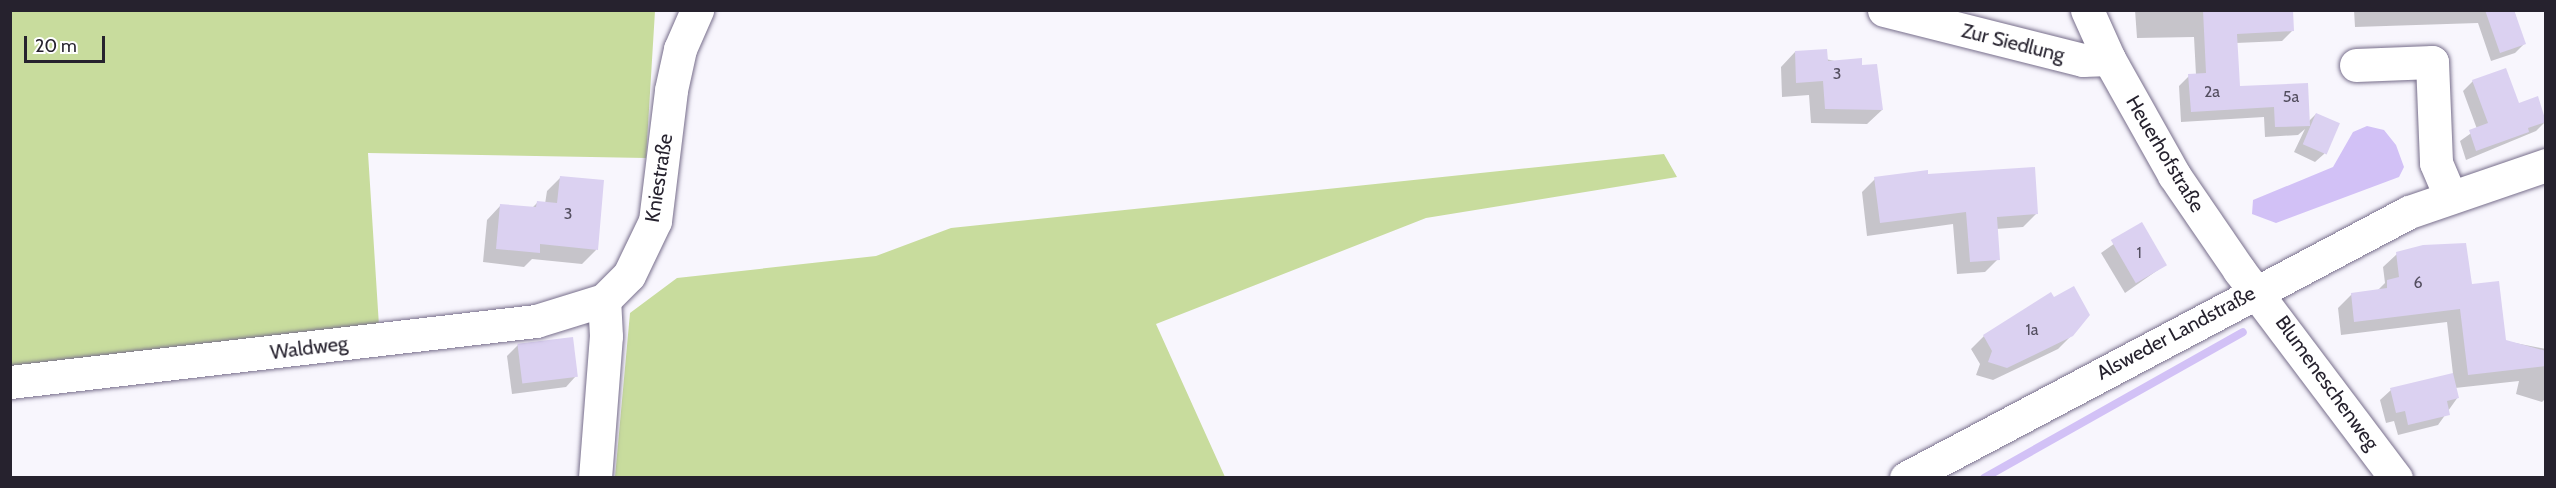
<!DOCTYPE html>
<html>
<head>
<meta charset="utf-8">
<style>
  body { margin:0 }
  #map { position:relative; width:2556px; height:488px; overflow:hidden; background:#f8f6fd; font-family:Cabin,sans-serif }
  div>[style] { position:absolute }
  .green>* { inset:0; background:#c8dc9d }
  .water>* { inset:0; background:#d2c1f6 }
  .shadow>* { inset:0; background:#0003 }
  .stream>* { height:8px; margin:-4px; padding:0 4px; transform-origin:4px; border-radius:4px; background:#d2c1f6 }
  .building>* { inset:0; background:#dbd1f1; transform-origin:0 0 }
  .roads { filter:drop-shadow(0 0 2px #776e8b) drop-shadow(0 0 2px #776e8b) }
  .minor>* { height:33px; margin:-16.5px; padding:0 16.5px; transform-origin:16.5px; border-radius:16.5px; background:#fff }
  span { translate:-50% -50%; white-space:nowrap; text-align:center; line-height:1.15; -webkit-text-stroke:5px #fff; paint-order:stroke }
  .number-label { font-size:16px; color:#534e5f }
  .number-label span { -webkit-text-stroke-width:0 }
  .street-label { font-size:20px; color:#26222e }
  .frame { position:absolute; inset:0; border:12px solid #26222e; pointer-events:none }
  .scale { position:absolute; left:24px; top:36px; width:81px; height:27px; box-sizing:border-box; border:3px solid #26222e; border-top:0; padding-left:8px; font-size:18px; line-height:21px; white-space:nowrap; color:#26222e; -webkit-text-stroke:4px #fff; paint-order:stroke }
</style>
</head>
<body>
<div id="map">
  <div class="green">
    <i style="clip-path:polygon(10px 11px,655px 11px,646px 158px,368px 153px,379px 326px,11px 369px)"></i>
    <i style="clip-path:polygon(1664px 154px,1677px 177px,1426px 218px,1156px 324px,1225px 477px,615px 477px,630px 313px,677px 278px,876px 256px,951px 228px)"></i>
  </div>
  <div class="water">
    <i style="clip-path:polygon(2367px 126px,2384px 130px,2396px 145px,2404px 167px,2399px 177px,2276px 223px,2252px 214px,2253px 200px,2333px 167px,2353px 132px)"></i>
  </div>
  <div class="shadow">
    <i style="clip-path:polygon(2135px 10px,2291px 10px,2292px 31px,2282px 41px,2236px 43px,2239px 87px,2308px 122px,2316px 114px,2338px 124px,2324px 154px,2315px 162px,2294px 152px,2305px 129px,2298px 135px,2265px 137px,2264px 117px,2181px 122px,2179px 86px,2189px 76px,2196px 75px,2194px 37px,2137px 38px)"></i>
    <i style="clip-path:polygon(2354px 10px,2514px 10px,2524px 44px,2515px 53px,2491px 61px,2478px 23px,2355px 27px)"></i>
    <i style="clip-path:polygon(1795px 52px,1861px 67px,1882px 110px,1867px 124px,1811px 123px,1809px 95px,1782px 97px,1781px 67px)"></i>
    <i style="clip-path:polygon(2473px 81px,2518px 105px,2546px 121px,2536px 131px,2466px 160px,2460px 141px,2477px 129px,2463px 91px)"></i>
    <i style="clip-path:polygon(1927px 176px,2036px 214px,2023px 227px,1996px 229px,1998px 259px,1985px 272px,1957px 274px,1953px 224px,1867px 236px,1862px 192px,1875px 179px)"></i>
    <i style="clip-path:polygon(561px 177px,602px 181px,596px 250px,582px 264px,532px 259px,524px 267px,483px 262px,487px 220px,501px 205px,532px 208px,537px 203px,545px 204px,547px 191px)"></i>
    <i style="clip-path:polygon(2142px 224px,2165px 265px,2125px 293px,2101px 253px)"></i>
    <i style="clip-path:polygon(2397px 254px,2470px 286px,2505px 341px,2546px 349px,2546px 398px,2542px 402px,2516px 394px,2519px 381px,2455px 388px,2458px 397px,2438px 425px,2398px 435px,2394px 421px,2386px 423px,2380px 400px,2391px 390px,2453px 374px,2447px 322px,2341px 335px,2338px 308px,2352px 294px,2377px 291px,2385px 283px,2383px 267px)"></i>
    <i style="clip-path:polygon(2053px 299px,2072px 335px,2058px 349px,1993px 380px,1976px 375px,1980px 364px,1971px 349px,1984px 336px)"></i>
    <i style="clip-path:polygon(518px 345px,576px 376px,566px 387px,512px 394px,507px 356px)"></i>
  </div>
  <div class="stream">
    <i style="left:1984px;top:478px;width:297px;rotate:-29.4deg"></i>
  </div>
  <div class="building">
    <i style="clip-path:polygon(2203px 10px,2293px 10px,2294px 31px,2237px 34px,2240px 86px,2308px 83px,2310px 126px,2275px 127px,2274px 107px,2191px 112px,2188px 74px,2206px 73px)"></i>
    <i style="clip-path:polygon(2485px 10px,2514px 10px,2526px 44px,2500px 53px)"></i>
    <i style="clip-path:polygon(1827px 49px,1828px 61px,1862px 58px,1862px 65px,1877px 64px,1883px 110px,1825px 109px,1823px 81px,1796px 83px,1795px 51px)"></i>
    <i style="clip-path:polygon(2506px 68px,2519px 103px,2538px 96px,2546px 122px,2528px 128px,2529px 132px,2476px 151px,2469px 130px,2488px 123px,2472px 80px)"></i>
    <i style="left:2316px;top:113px;width:26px;height:34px;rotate:23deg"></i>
    <i style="clip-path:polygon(2035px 167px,2038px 214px,1997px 217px,2000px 260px,1970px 262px,1966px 212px,1880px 223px,1874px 177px,1928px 170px,1928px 174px)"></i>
    <i style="clip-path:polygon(560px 176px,604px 180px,598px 250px,540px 244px,540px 253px,496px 249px,500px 204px,536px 207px,537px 201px,557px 203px)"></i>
    <i style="left:2142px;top:222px;width:50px;height:36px;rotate:60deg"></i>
    <i style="clip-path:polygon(2466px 243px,2472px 284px,2499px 281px,2506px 340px,2546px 351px,2546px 366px,2468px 375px,2460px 309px,2354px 322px,2351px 293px,2387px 288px,2387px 280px,2399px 277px,2396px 252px,2423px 245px)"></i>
    <i style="clip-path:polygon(2074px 286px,2090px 315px,2073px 336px,2007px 368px,1988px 362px,1992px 351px,1983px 335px,2051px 292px,2054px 297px)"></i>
    <i style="left:573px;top:337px;width:40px;height:56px;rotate:83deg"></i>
    <i style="clip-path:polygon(2453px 373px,2459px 398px,2447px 401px,2450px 415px,2408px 425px,2405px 411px,2396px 413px,2390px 388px)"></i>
  </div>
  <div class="roads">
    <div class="minor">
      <i style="left:1884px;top:10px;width:205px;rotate:14.1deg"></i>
      <i style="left:2083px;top:60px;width:26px;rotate:-2deg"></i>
      <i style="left:2087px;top:10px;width:54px;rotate:65.8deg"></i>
      <i style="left:2109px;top:59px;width:133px;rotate:60.7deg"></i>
      <i style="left:2174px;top:175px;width:115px;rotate:55.6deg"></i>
      <i style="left:2239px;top:270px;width:261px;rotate:53deg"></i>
      <i style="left:2356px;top:65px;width:76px;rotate:-2.3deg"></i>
      <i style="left:2432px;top:62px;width:101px;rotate:87.7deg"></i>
      <i style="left:2436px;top:163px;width:36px;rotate:67deg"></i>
      <i style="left:10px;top:382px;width:530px;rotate:-6.62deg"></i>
      <i style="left:536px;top:321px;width:71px;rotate:-17.2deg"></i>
      <i style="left:604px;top:300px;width:35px;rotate:-45deg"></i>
      <i style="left:629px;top:275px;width:60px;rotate:-64.3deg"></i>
      <i style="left:655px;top:221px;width:132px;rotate:-83deg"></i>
      <i style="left:671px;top:90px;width:42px;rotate:-77.6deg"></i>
      <i style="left:680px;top:49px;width:43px;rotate:-66.4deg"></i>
      <i style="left:595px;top:478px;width:142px;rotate:-85.6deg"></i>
      <i style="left:606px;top:336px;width:36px;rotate:-93deg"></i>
      <i style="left:1906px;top:478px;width:569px;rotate:-27.87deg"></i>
      <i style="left:2409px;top:212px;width:145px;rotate:-18.9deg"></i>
    </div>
  </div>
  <div class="number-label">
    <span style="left:1837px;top:74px">3</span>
    <span style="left:2212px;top:92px">2a</span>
    <span style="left:2291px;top:97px">5a</span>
    <span style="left:568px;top:214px">3</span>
    <span style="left:2139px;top:253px">1</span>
    <span style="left:2418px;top:283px">6</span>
    <span style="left:2032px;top:330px">1a</span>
  </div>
  <div class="street-label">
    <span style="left:2013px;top:43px;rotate:14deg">Zur Siedlung</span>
    <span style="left:2165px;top:154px;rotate:59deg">Heuerhofstraße</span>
    <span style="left:659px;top:178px;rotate:-81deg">Kniestraße</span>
    <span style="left:2176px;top:333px;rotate:-28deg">Alsweder Landstraße</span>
    <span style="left:309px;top:348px;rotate:-7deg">Waldweg</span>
    <span style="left:2327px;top:383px;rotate:54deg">Blumeneschenweg</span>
  </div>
  <div class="frame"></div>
  <div class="scale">20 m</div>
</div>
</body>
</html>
